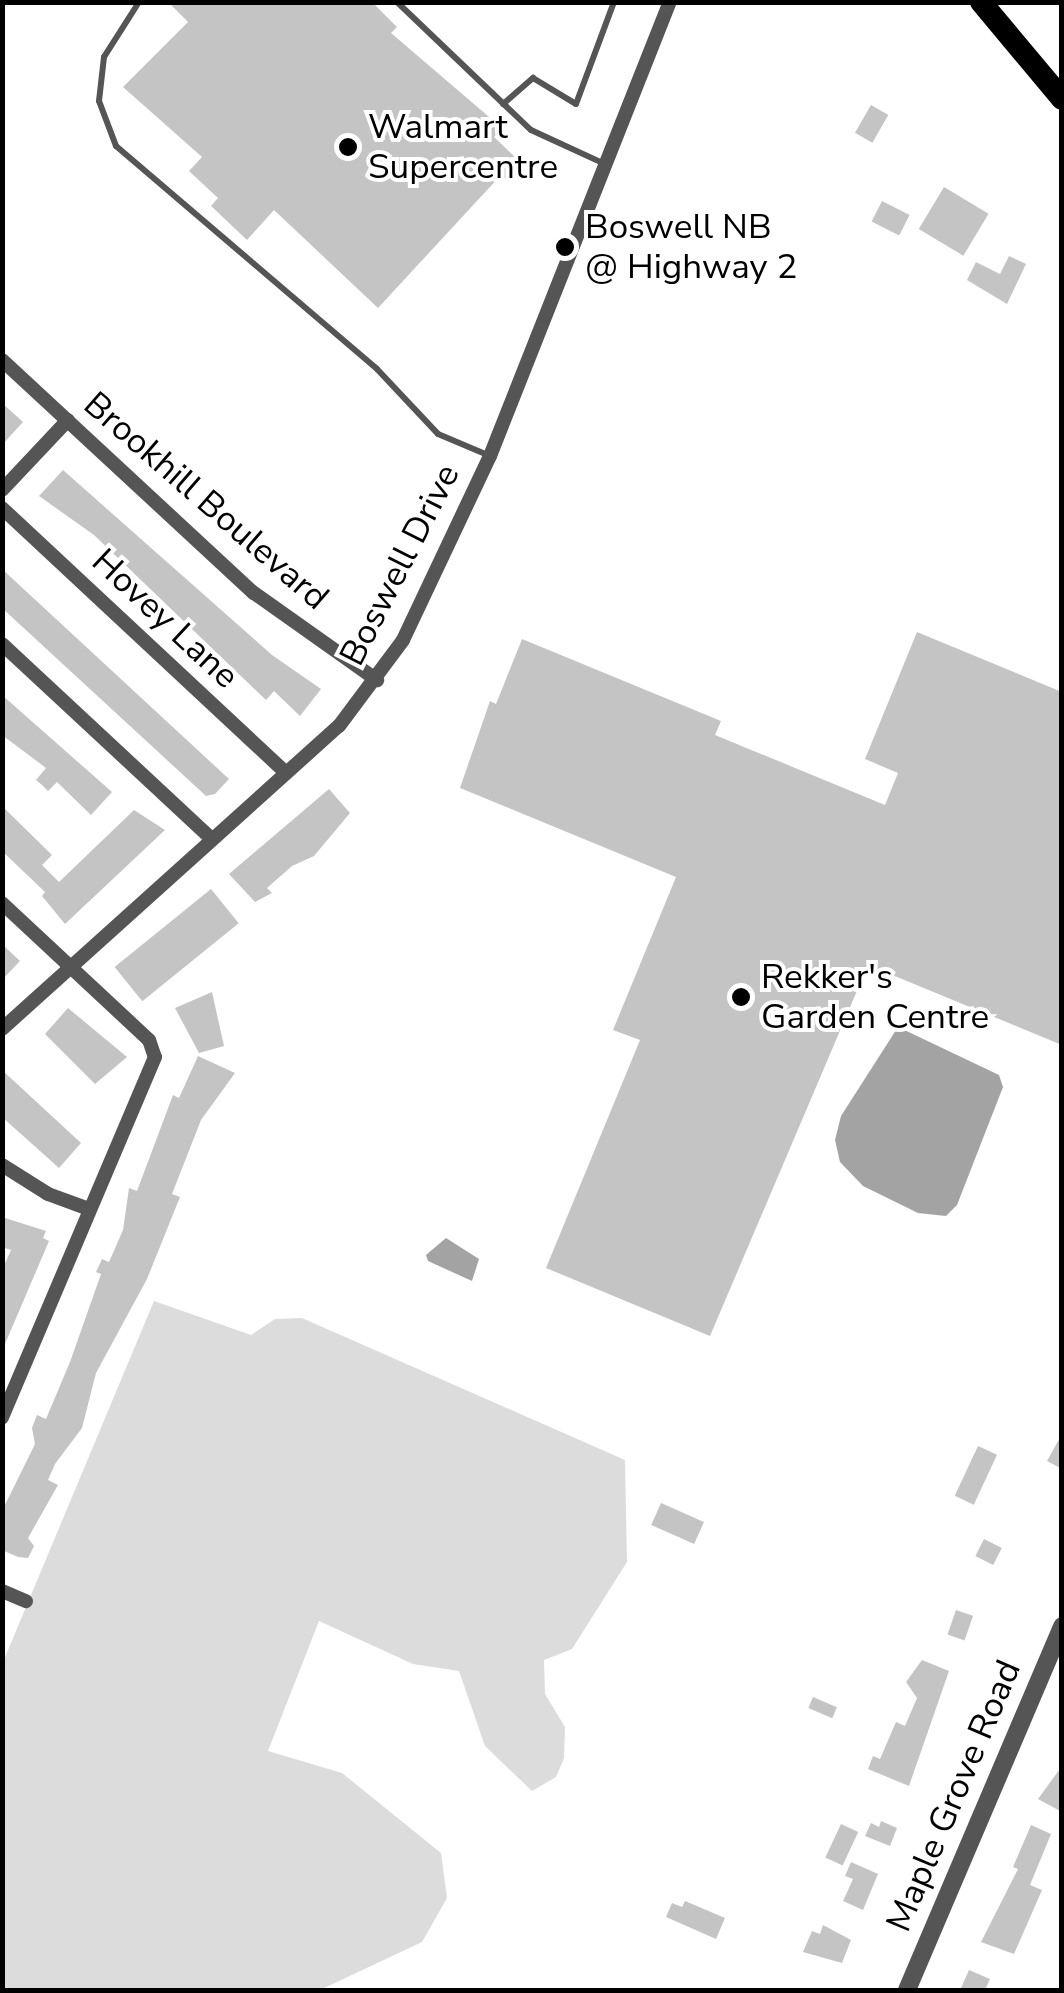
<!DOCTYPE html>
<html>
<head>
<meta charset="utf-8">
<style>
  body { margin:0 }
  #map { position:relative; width:1064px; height:1993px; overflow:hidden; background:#fff; font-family:"Nunito Sans",sans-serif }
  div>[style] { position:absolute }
  .green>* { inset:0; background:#dcdcdc }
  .water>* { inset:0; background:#a3a3a3 }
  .building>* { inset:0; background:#c4c4c4; transform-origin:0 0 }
  .service>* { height:6px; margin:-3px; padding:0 3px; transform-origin:3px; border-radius:3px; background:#555 }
  .minor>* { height:14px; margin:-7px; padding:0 7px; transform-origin:7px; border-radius:7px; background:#555 }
  .tertiary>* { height:18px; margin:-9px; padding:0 9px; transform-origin:9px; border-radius:9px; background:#555 }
  .primary>* { height:22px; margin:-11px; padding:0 11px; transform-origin:11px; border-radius:11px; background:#000 }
  .dots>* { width:28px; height:28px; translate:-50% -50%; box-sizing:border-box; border:5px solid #fff; border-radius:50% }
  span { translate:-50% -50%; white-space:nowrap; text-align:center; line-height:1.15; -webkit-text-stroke:8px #fff; paint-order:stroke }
  .poi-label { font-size:35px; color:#000 }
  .left { translate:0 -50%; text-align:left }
  .street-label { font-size:35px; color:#000 }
  .frame { position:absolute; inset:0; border:5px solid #000; pointer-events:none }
</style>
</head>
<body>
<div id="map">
  <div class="green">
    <i style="clip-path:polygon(154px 1301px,251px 1335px,275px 1319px,302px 1318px,625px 1460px,627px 1562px,572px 1649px,544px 1660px,545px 1694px,565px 1727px,564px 1758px,556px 1777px,532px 1791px,485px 1746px,459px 1671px,413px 1664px,319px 1621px,268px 1751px,342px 1773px,441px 1853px,447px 1898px,422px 1942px,320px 1990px,3px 1990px,3px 1662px)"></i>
  </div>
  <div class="water">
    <i style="clip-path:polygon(898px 1027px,999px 1075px,1003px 1087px,957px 1205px,946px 1216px,918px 1213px,863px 1186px,840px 1162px,835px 1140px,841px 1116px)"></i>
    <i style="clip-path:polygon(446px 1238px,479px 1259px,472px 1281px,428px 1261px,426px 1255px)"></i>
  </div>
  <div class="building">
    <i style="clip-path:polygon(168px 2px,372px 2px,397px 27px,391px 33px,502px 128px,494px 137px,517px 159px,514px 170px,506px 179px,501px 175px,378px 308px,274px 210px,247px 240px,211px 206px,218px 198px,189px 171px,202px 157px,123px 87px,188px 22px)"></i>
    <i style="left:871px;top:105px;width:20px;height:32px;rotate:30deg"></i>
    <i style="left:944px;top:187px;width:52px;height:49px;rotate:31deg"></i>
    <i style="left:882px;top:201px;width:31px;height:23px;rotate:27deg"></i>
    <i style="clip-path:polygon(1009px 256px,1026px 264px,1007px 304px,967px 280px,976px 262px,1000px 274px)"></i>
    <i style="clip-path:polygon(2px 403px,23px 422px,2px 445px)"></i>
    <i style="clip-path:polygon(63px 470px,272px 655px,321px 689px,300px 716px,274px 691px,266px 700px,94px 535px,39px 496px)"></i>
    <i style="clip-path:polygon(2px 569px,229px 779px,215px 794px,206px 796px,2px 608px)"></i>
    <i style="clip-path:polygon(917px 632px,1062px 692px,1062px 1045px,868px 965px,710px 1336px,546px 1268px,640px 1040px,613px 1030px,676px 877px,460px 788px,490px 701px,496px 704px,522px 639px,721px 721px,715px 735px,885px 805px,898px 773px,865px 759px)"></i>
    <i style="clip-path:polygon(2px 695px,112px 792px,91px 815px,57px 782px,48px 791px,42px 785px,36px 780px,46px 768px,2px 735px)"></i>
    <i style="clip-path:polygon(329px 789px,350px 813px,314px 856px,292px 866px,267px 888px,272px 893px,255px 902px,229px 874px)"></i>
    <i style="clip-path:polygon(2px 806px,52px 855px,42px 865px,59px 882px,134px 810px,165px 830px,65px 924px,42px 896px,45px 892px,2px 851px)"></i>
    <i style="left:211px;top:889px;width:44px;height:124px;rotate:51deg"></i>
    <i style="clip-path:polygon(2px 944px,20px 961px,2px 980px)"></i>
    <i style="clip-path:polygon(212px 992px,224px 1046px,199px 1053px,175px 1008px)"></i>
    <i style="clip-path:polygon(68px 1008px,127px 1057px,95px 1084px,45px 1034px)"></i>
    <i style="clip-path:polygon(198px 1056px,235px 1073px,201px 1120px,172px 1194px,180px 1197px,147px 1279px,96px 1373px,82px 1428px,55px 1464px,48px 1480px,58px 1485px,28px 1538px,34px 1546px,28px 1558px,18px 1557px,2px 1550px,2px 1511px,35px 1444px,32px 1428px,37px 1415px,46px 1419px,70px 1362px,101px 1274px,96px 1272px,102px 1259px,109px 1262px,123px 1230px,129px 1188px,137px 1191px,173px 1095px,179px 1098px)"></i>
    <i style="clip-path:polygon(2px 1070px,81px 1143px,59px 1168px,2px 1117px)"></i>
    <i style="clip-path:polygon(2px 1217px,46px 1231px,43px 1238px,49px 1241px,2px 1351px,2px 1270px,11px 1250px,2px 1247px)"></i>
    <i style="clip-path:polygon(1062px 1434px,1062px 1469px,1047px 1461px)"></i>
    <i style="left:978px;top:1446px;width:21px;height:55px;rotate:25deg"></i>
    <i style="left:661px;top:1503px;width:47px;height:24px;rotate:24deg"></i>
    <i style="left:984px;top:1539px;width:20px;height:19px;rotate:27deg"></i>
    <i style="left:956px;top:1610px;width:18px;height:26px;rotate:19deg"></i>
    <i style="clip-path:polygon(922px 1660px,949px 1671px,909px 1786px,868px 1769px,873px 1756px,880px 1759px,896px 1722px,905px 1726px,917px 1698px,906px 1682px)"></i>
    <i style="left:813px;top:1697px;width:26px;height:12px;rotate:23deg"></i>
    <i style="clip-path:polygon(1062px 1766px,1062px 1812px,1038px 1799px)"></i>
    <i style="clip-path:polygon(881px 1821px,897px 1828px,890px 1846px,865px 1836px,871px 1823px,879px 1827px)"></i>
    <i style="left:841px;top:1824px;width:19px;height:37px;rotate:25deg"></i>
    <i style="clip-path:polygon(1031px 1825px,1051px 1834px,1030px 1885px,1042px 1890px,1014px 1954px,981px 1942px,1018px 1869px,1013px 1867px)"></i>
    <i style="clip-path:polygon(851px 1862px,878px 1874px,863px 1910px,843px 1901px,853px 1879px,845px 1876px)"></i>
    <i style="clip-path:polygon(685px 1901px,725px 1918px,716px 1939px,666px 1917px,672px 1903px,682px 1907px)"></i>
    <i style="clip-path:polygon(823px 1925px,851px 1940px,842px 1963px,803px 1952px,812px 1931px,820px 1934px)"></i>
    <i style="clip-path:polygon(969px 1970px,990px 1979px,985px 1990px,960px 1990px)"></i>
  </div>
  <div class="service">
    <i style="left:139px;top:2px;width:65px;rotate:122.5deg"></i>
    <i style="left:104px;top:57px;width:44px;rotate:96.5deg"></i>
    <i style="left:99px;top:101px;width:48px;rotate:69.3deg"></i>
    <i style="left:116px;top:146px;width:343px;rotate:40.5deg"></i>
    <i style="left:377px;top:369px;width:89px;rotate:46.8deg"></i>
    <i style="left:438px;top:434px;width:54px;rotate:22.8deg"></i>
    <i style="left:397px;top:2px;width:185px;rotate:43.7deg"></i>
    <i style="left:531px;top:130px;width:84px;rotate:24.7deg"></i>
    <i style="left:503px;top:104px;width:40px;rotate:-41deg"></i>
    <i style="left:533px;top:78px;width:50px;rotate:31.2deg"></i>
    <i style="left:576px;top:104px;width:109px;rotate:-69.6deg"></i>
  </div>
  <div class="minor">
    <i style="left:2px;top:360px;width:343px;rotate:42.8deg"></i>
    <i style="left:254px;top:593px;width:151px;rotate:35.3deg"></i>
    <i style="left:2px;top:490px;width:96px;rotate:-46.7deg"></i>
    <i style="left:2px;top:508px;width:388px;rotate:43deg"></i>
    <i style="left:2px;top:644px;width:285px;rotate:42.9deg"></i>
    <i style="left:2px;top:903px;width:201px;rotate:43deg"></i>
    <i style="left:149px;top:1040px;width:18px;rotate:71deg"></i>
    <i style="left:155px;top:1057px;width:392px;rotate:113deg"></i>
    <i style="left:2px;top:1029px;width:453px;rotate:-42deg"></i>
    <i style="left:339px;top:726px;width:107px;rotate:-53.3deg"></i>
    <i style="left:403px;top:640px;width:204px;rotate:-64.7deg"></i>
    <i style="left:490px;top:456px;width:488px;rotate:-68.4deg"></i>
    <i style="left:2px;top:1165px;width:54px;rotate:32.2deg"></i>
    <i style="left:48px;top:1194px;width:44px;rotate:20.1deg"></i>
    <i style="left:2px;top:1591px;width:26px;rotate:23deg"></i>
  </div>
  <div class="tertiary">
    <i style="left:907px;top:1990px;width:396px;rotate:-66.9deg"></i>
  </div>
  <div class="primary">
    <i style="left:981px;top:2px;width:126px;rotate:50.1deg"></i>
  </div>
  <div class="dots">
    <i style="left:348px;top:147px;background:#000"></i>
    <i style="left:565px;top:247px;background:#000"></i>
    <i style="left:741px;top:997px;background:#000"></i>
  </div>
  <div class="poi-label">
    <span class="left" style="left:368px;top:147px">Walmart<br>Supercentre</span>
    <span class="left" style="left:585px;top:247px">Boswell NB<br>@ Highway 2</span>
    <span class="left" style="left:761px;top:997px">Rekker's<br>Garden Centre</span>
  </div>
  <div class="street-label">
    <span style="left:206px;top:501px;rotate:41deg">Brookhill Boulevard</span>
    <span style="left:400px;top:565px;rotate:-63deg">Boswell Drive</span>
    <span style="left:165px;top:619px;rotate:43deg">Hovey Lane</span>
    <span style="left:954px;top:1796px;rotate:-67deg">Maple Grove Road</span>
  </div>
  <div class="frame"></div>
</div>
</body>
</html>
